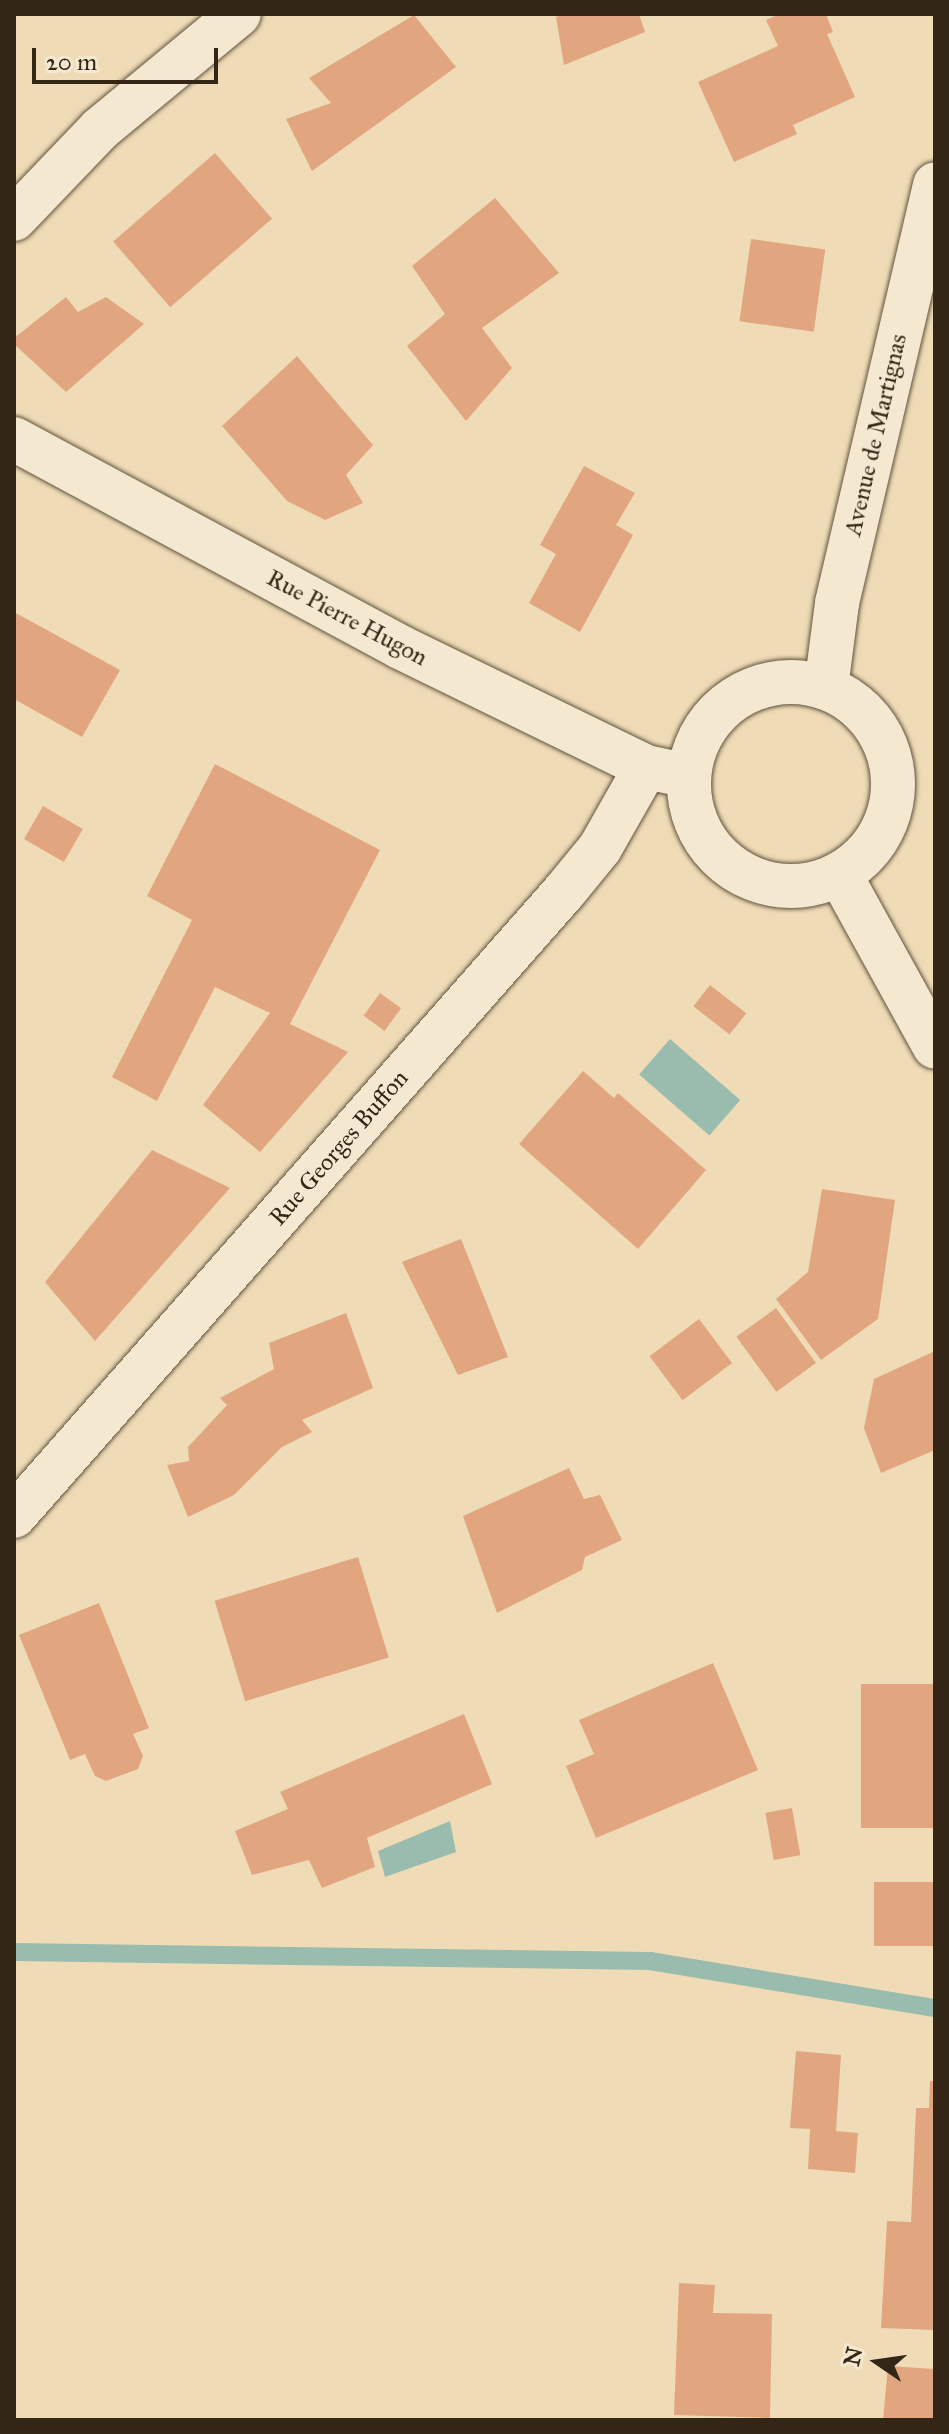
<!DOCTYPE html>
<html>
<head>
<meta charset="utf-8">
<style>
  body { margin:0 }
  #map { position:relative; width:949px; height:2434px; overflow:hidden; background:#efdcb7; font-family:"IM FELL Great Primer",serif }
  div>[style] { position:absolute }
  .water>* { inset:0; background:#9abcaf; transform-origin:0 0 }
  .stream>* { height:18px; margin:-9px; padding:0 9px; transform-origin:9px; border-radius:9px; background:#9abcaf }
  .building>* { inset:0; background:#e1a67f; transform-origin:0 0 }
  .roads { filter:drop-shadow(0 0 2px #62543e) drop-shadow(0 0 2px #62543e) }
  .minor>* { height:44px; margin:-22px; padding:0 22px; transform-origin:22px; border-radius:22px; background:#f5e8d0 }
  .minor>.ring { margin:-22px; padding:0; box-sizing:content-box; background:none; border:44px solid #f5e8d0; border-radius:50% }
  span { translate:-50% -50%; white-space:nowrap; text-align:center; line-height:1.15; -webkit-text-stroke:6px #f5e8d0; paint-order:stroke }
  .street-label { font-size:24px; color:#332616 }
  .frame { position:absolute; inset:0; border:16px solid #332616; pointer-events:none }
  .north { position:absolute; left:837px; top:2322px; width:80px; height:80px; -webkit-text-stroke:6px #f5e8d0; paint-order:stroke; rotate:283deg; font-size:22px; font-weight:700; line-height:32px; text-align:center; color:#332616 }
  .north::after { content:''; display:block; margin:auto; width:28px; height:36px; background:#332616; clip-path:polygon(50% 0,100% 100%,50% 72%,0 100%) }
  .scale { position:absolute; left:32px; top:48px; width:186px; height:36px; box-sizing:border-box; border:4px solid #332616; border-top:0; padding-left:10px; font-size:24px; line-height:28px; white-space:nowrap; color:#332616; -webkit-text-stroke:6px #f5e8d0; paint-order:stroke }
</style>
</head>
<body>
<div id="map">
  <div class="water">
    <i style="left:670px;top:1039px;width:93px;height:47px;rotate:41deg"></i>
    <i style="clip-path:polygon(450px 1821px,456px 1852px,385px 1877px,378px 1851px)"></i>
  </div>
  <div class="stream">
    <i style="left:14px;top:1952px;width:636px;rotate:0.81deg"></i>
    <i style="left:650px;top:1961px;width:289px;rotate:9.4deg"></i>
  </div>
  <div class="building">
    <i style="clip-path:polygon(564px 14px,639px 14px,645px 32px,564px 65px,556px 17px)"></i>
    <i style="clip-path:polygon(780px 14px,826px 14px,833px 32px,827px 34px,855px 97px,793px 125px,797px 134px,734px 162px,698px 82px,778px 46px,766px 20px)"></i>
    <i style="clip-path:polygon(414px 15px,456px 67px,312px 171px,286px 119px,331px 103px,309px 78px)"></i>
    <i style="left:215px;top:153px;width:87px;height:135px;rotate:49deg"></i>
    <i style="clip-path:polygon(495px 198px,559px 273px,482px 328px,512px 368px,466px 421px,407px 346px,445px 314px,412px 266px)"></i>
    <i style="left:751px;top:239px;width:75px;height:83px;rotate:8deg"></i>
    <i style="clip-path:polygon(66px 297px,78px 312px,106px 297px,144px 324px,66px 392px,14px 344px,14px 338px)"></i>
    <i style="clip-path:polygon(297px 356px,373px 445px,346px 475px,363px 503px,325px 520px,287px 501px,222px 426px)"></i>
    <i style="clip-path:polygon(584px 466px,635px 493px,616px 525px,633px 535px,580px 632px,529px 603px,556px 554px,540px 545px)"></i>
    <i style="clip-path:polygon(14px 612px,120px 670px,82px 737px,14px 699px)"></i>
    <i style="clip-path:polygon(215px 764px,380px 850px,290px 1024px,348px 1052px,260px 1152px,203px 1105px,270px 1013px,215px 987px,157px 1101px,112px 1077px,192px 920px,147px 896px)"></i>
    <i style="left:43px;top:806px;width:46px;height:38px;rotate:30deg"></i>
    <i style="left:710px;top:985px;width:46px;height:27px;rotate:38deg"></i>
    <i style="left:380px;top:993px;width:26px;height:28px;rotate:36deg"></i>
    <i style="clip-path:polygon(583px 1071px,614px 1098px,618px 1093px,706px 1170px,638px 1249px,519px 1144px)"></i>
    <i style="clip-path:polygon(152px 1150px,230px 1188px,95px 1341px,45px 1282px)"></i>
    <i style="clip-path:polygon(822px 1189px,895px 1200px,878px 1319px,821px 1360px,776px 1299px,808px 1272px)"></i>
    <i style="clip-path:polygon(461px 1239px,508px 1357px,458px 1375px,402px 1262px)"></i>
    <i style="left:776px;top:1308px;width:68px;height:49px;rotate:54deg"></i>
    <i style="clip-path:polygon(346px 1313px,373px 1388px,302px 1420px,312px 1432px,282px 1447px,234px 1495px,188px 1517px,167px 1465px,189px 1461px,188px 1447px,227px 1405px,220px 1398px,274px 1369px,269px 1343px)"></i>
    <i style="left:699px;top:1319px;width:55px;height:62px;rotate:53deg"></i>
    <i style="clip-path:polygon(935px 1351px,935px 1450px,881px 1473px,864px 1428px,874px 1379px)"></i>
    <i style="clip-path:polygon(569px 1468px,584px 1499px,600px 1495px,622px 1540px,585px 1557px,582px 1570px,497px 1613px,463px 1516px)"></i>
    <i style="left:358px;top:1557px;width:105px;height:150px;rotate:73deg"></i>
    <i style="clip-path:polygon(99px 1603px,149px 1728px,133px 1734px,143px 1756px,138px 1769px,106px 1781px,95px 1776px,85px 1754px,70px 1760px,19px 1635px)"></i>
    <i style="clip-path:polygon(713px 1663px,758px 1770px,596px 1838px,566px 1766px,594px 1754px,579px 1720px)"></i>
    <i style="left:935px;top:1684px;width:144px;height:74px;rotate:90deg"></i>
    <i style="clip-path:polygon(464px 1714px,492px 1784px,367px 1838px,375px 1867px,322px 1888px,309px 1860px,252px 1875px,235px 1831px,288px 1809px,280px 1792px)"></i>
    <i style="left:792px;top:1808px;width:48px;height:27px;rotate:80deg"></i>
    <i style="left:935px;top:1882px;width:64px;height:61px;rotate:90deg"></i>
    <i style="clip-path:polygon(796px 2051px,841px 2055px,836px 2131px,858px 2133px,855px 2173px,808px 2169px,810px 2129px,790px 2128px)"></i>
    <i style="clip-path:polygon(930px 2081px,935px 2081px,935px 2330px,881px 2328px,887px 2221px,911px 2222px,916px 2108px,929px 2108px)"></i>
    <i style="clip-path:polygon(679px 2283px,715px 2285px,713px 2313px,772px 2314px,770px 2418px,674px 2415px)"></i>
    <i style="clip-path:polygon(888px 2366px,935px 2369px,935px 2420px,883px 2420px)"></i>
  </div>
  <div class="roads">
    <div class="minor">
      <i style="left:14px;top:219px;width:124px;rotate:-46.3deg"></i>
      <i style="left:100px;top:129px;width:180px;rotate:-39.6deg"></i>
      <i style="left:14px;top:439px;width:438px;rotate:28.3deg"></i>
      <i style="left:400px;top:647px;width:274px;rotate:26deg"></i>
      <i style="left:646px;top:767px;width:44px;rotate:11.8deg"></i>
      <i class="ring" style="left:689px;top:682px;width:160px;height:160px"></i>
      <i style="left:826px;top:688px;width:86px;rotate:-82.6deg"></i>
      <i style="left:837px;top:603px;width:430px;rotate:-76.8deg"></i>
      <i style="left:840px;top:875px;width:196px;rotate:61.1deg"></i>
      <i style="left:14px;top:1516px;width:832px;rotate:-48.61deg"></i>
      <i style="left:564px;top:892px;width:57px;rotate:-50.7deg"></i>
      <i style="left:600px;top:848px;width:93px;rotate:-60.4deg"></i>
    </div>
  </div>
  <div class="street-label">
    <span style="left:876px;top:435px;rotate:-77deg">Avenue de Martignas</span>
    <span style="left:347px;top:618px;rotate:28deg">Rue Pierre Hugon</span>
    <span style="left:339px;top:1148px;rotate:-49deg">Rue Georges Buffon</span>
  </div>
  <div class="frame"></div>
  <div class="north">N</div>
  <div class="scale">20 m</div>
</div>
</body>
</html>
